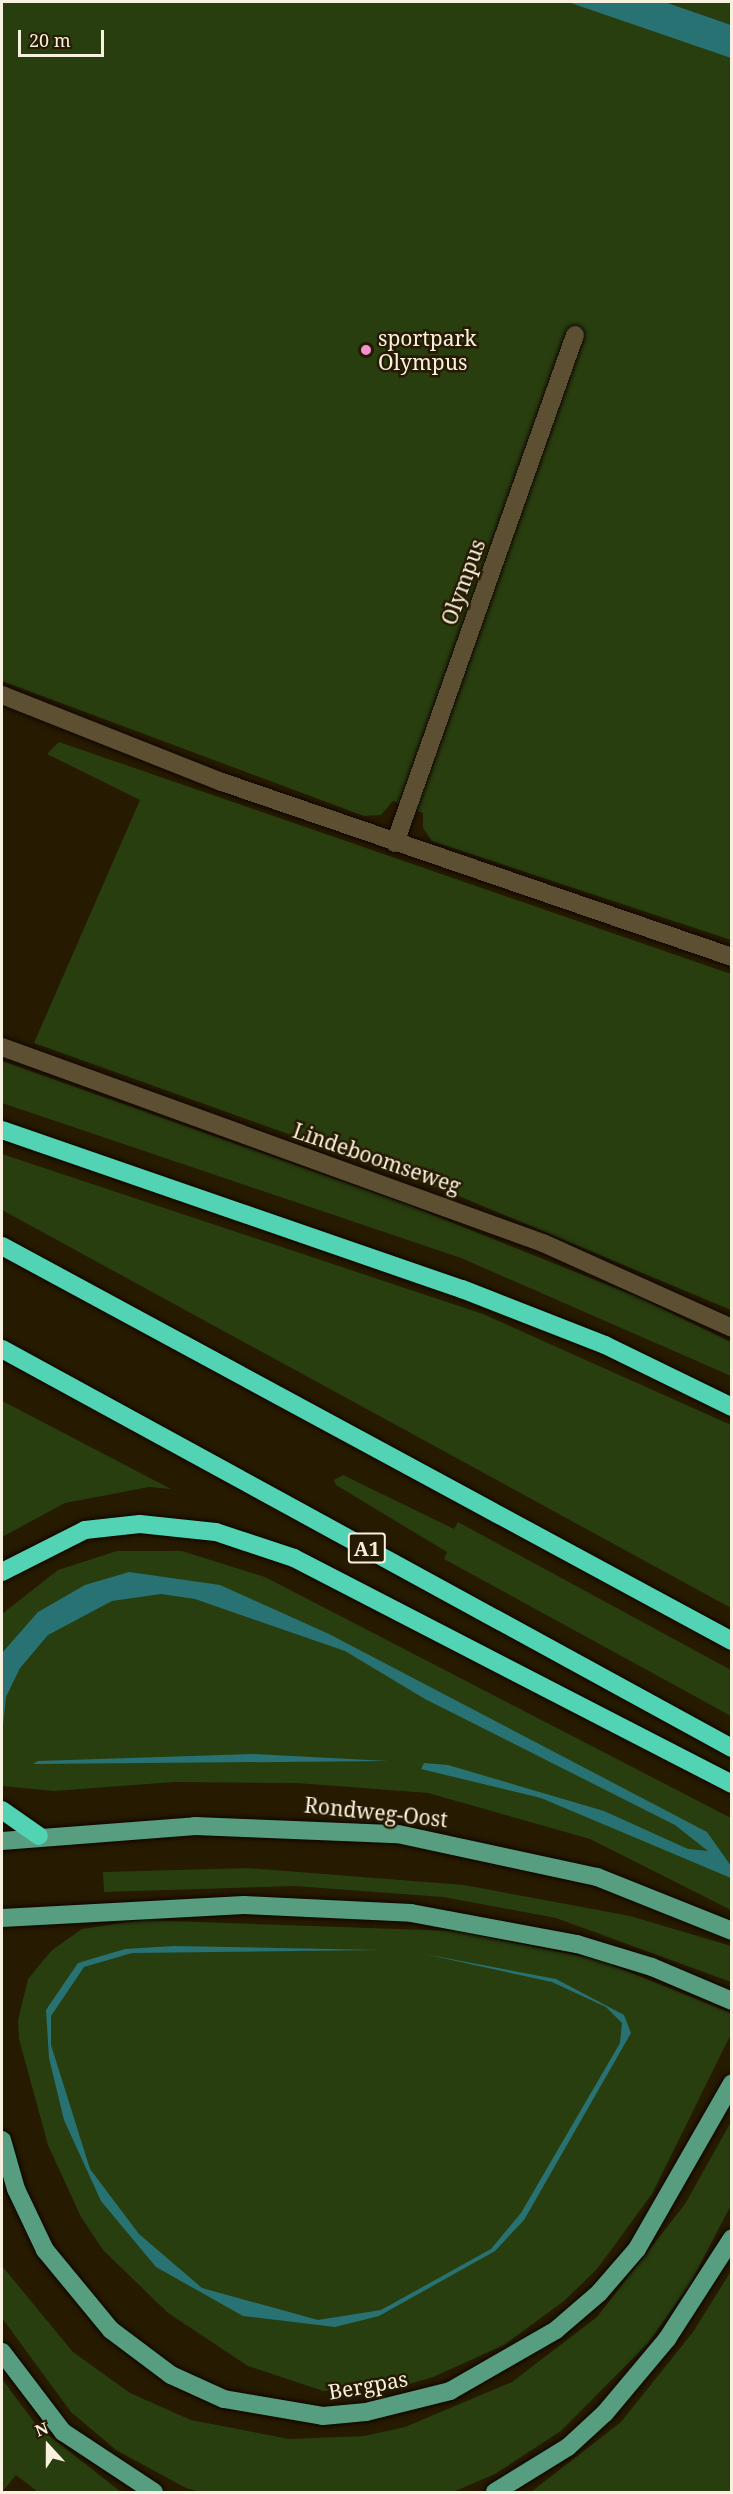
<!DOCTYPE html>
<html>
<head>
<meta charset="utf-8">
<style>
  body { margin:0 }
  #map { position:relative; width:733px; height:2494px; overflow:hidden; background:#261a00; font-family:"Noto Serif",serif }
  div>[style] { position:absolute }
  .green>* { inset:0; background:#293e0f }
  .water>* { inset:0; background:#287273 }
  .roads { filter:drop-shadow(0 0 2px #0f0500) drop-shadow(0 0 2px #0f0500) }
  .minor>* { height:18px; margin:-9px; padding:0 9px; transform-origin:9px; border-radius:9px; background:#5d4f31 }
  .major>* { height:18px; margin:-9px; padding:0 9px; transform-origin:9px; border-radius:9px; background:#569e7f }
  .highway>* { height:18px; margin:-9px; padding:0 9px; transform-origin:9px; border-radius:9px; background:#52d3b3 }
  .dots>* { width:16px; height:16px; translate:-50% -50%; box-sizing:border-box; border:3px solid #261a00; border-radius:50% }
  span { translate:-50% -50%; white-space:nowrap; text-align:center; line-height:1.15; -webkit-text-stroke:5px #261a00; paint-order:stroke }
  .shield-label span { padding:2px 4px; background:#261a00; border:2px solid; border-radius:4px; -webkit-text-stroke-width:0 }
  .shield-label { font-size:20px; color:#f9f1e0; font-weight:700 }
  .poi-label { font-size:21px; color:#f9f1e0 }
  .left { translate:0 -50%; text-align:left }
  .street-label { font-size:21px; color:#f9f1e0 }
  .frame { position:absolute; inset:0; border:3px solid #f9f1e0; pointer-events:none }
  .north { position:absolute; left:18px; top:2416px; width:60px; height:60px; -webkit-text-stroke:4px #261a00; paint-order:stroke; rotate:339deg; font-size:16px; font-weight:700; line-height:24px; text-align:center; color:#f9f1e0 }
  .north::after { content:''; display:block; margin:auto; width:21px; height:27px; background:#f9f1e0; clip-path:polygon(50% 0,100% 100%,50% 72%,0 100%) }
  .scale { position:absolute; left:18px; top:30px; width:86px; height:27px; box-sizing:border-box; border:3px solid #f9f1e0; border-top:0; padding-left:8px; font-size:18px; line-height:21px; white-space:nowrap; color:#f9f1e0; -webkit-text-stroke:4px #261a00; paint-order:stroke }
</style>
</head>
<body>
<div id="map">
  <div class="green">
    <i style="clip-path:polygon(2px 2px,613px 2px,731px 43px,731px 940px,432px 841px,423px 828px,423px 813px,393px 801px,381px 815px,364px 816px,2px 681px)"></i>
    <i style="clip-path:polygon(665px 2px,731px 2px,731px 25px)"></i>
    <i style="clip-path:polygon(59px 742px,731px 974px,731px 1310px,447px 1191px,34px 1043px,140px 800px,47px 754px)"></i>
    <i style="clip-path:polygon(2px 1061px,406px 1204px,638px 1297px,731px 1342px,731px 1376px,461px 1258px,2px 1103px)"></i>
    <i style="clip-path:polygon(2px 1154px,483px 1314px,731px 1425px,731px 1608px,2px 1210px)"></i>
    <i style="clip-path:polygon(2px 1401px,12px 1406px,171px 1489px,149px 1487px,65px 1503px,2px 1537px)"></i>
    <i style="clip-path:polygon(343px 1475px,454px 1529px,458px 1522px,731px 1670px,731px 1716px,444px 1559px,447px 1552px,336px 1485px,334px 1480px)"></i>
    <i style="clip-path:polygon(117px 1551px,182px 1551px,265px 1577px,731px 1818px,731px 1910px,590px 1839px,428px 1793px,297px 1783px,174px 1782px,54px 1791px,2px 1786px,2px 1614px,58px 1570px)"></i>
    <i style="clip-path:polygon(248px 1868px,464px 1885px,630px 1916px,731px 1946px,731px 1982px,556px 1918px,443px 1897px,294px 1886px,104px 1892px,103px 1872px)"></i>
    <i style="clip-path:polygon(142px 1920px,456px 1931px,599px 1960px,731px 2013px,731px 2034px,652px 2194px,597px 2269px,564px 2301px,504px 2345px,433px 2377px,399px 2387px,323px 2391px,248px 2366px,168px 2313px,103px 2250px,81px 2217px,48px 2145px,19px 2039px,18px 2020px,28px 1979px,52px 1950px,82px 1929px)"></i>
    <i style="clip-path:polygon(731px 2122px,731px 2205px,690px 2284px,648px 2343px,561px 2431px,495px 2474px,453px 2492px,200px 2492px,186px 2488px,116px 2450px,71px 2412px,2px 2318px,2px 2266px,73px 2352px,130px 2393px,191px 2420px,289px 2439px,364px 2436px,405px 2427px,512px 2382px,597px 2317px,685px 2204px)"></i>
    <i style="clip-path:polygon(731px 2271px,731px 2492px,531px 2492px,621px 2422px,693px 2332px)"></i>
    <i style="clip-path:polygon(2px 2379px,37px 2426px,121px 2492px,38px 2492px,16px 2475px,2px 2492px)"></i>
  </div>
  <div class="water">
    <i style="clip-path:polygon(568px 2px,665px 2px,731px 25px,731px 58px)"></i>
    <i style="clip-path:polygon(129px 1572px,220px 1585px,329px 1634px,707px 1832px,731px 1866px,731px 1878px,541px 1798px,421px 1769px,424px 1763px,448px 1765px,604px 1811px,688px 1849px,708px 1851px,675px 1825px,425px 1699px,345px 1651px,195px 1599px,161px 1594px,112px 1601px,48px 1635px,20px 1668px,6px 1697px,2px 1735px,2px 1653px,38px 1612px,85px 1585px)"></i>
    <i style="clip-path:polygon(252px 1754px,388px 1761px,33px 1764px,38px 1761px)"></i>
    <i style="clip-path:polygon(174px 1946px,381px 1950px,132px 1953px,84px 1967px,51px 2016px,51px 2045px,90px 2169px,139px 2234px,202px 2288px,318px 2320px,381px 2310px,491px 2249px,521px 2213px,620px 2043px,622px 2023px,606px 2007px,552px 1982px,424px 1954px,556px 1979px,624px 2015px,631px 2033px,524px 2220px,495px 2251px,379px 2316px,335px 2327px,243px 2316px,156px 2267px,101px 2201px,64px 2120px,49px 2058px,46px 2010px,78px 1963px,125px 1949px)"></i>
  </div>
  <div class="roads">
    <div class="minor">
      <i style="left:2px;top:695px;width:237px;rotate:21.6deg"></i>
      <i style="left:222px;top:782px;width:539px;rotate:18.94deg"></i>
      <i style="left:395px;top:843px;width:539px;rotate:-70.49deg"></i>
      <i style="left:2px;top:1047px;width:575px;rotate:19.92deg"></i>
      <i style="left:543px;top:1243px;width:207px;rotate:24.2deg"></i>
    </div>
    <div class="major">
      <i style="left:2px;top:1841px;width:194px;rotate:-4.4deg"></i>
      <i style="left:195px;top:1826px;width:203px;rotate:2.3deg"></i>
      <i style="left:398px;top:1834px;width:204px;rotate:12.2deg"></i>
      <i style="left:597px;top:1877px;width:145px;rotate:21.8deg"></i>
      <i style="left:2px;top:1918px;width:242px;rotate:-3.1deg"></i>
      <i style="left:244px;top:1905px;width:167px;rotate:2.7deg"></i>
      <i style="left:411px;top:1913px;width:169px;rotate:10.6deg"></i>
      <i style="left:577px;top:1944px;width:78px;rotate:17deg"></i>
      <i style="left:652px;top:1967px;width:87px;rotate:23deg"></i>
      <i style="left:2px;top:2140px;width:51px;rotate:74.1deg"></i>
      <i style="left:16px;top:2189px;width:68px;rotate:64.6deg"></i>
      <i style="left:45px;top:2250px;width:104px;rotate:50.5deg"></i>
      <i style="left:111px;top:2330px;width:75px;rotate:36.9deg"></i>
      <i style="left:171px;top:2375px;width:58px;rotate:24.4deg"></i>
      <i style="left:224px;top:2399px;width:100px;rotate:9.7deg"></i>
      <i style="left:323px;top:2416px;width:43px;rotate:-5.3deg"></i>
      <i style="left:366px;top:2412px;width:87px;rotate:-14deg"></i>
      <i style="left:450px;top:2391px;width:122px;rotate:-29.9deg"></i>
      <i style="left:556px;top:2330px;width:57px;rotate:-40.7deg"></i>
      <i style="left:599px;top:2293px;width:58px;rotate:-49.2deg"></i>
      <i style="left:637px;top:2249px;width:191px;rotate:-60.2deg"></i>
      <i style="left:2px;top:2352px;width:101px;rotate:52.7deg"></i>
      <i style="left:63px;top:2432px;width:109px;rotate:33.4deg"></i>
      <i style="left:495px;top:2492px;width:86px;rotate:-31.7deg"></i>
      <i style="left:568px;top:2447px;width:50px;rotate:-42.6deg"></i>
      <i style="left:605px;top:2413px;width:97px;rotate:-50deg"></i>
      <i style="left:667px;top:2339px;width:120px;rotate:-57.2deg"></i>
    </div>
    <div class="highway">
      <i style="left:2px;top:1130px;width:487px;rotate:19.1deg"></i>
      <i style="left:462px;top:1289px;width:154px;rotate:21.4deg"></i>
      <i style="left:605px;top:1345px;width:141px;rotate:26deg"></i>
      <i style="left:2px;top:1246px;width:830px;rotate:28.42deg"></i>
      <i style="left:2px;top:1349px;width:832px;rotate:28.66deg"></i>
      <i style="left:2px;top:1572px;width:93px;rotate:-26.8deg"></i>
      <i style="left:85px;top:1530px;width:55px;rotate:-6.2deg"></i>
      <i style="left:140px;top:1524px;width:76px;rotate:6deg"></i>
      <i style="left:216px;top:1532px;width:82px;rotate:18.4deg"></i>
      <i style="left:294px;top:1558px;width:493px;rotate:27.3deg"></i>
      <i style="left:2px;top:1810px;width:45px;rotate:35.1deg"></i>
    </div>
  </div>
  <div class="dots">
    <i style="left:366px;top:350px;background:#f590d1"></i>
  </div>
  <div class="shield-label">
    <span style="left:367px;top:1548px">A1</span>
  </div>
  <div class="poi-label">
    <span class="left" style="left:378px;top:350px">sportpark<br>Olympus</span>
  </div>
  <div class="street-label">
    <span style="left:463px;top:582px;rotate:-70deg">Olympus</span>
    <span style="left:377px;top:1158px;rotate:19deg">Lindeboomseweg</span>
    <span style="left:376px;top:1812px;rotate:6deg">Rondweg-Oost</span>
    <span style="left:368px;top:2385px;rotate:-10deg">Bergpas</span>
  </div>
  <div class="frame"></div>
  <div class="north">N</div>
  <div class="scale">20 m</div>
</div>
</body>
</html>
